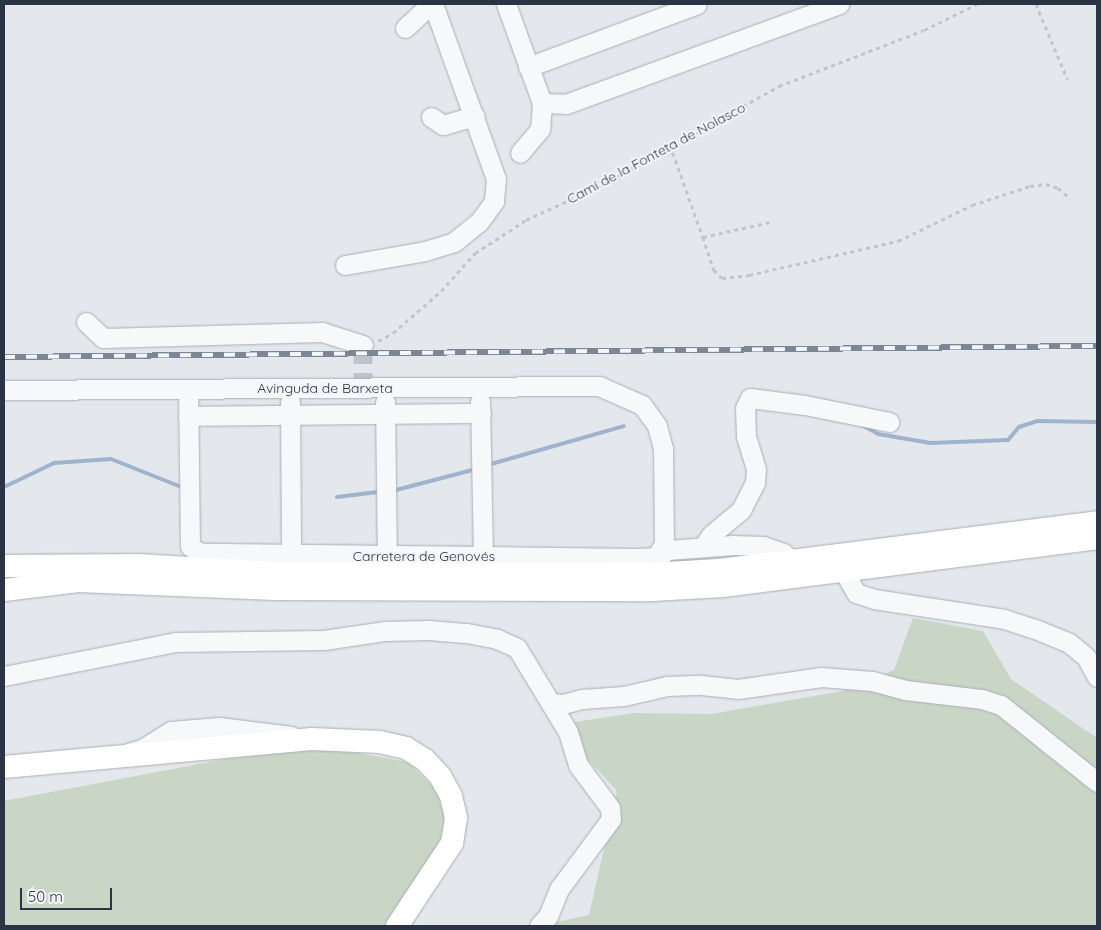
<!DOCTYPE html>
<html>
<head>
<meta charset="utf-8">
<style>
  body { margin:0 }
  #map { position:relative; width:1101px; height:930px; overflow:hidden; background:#e4e7ec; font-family:Quicksand,sans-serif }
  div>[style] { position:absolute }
  .green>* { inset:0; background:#c9d6c5 }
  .stream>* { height:4px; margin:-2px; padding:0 2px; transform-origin:2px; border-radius:2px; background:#9fb4cc }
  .minor-tunnel>* { height:19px; margin-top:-9.5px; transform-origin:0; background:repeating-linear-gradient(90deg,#bfc3cb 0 19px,transparent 0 28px) }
  .path>* { height:2.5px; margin-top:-1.25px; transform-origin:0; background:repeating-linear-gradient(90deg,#c2c5cb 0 4px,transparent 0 8px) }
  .roads { filter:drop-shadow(0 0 1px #a9aeb7) drop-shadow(0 0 1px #a9aeb7) }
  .minor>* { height:19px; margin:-9.5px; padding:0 9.5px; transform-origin:9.5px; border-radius:9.5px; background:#f7f8fa }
  .major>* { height:22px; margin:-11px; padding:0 11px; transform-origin:11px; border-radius:11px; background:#fff }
  .rail>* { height:5.5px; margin-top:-2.75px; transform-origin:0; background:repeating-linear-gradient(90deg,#f4f6f9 0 11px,#7d8696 0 22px); box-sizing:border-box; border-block:1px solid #7d8696 }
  span { translate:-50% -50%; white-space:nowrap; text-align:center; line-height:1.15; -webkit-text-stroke:4px #f4f6f9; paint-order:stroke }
  .street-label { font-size:14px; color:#2b3445 }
  .frame { position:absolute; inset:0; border:5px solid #2b3445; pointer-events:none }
  .scale { position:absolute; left:20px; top:888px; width:92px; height:22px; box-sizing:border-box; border:2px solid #2b3445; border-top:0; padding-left:6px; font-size:15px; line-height:18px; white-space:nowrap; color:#2b3445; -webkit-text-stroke:4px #f4f6f9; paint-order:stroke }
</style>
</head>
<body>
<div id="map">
  <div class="green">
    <i style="clip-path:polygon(913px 618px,983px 631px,1011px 679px,1097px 738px,1097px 926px,537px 926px,589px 915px,617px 791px,556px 725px,634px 713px,711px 714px,843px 691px,894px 670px)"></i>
    <i style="clip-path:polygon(273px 750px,347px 751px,408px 762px,437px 791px,446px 822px,438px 849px,385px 926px,4px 926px,4px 801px)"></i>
  </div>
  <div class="stream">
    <i style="left:862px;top:425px;width:18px;rotate:29deg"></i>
    <i style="left:878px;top:434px;width:53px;rotate:9.8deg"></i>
    <i style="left:930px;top:443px;width:78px;rotate:-2.2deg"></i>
    <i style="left:1008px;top:440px;width:17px;rotate:-50deg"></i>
    <i style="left:1019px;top:427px;width:19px;rotate:-18deg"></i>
    <i style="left:1037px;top:421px;width:60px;rotate:1deg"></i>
    <i style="left:491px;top:464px;width:138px;rotate:-15.9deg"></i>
    <i style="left:4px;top:487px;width:55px;rotate:-25.6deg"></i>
    <i style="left:54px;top:463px;width:57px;rotate:-4deg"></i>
    <i style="left:111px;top:459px;width:73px;rotate:21.7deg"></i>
    <i style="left:396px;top:490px;width:79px;rotate:-14.7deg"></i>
    <i style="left:337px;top:497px;width:39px;rotate:-7deg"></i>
  </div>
  <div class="minor-tunnel">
    <i style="left:363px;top:345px;width:43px;rotate:90deg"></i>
  </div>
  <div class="path">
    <i style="left:1036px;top:4px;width:82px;rotate:67.2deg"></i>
    <i style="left:670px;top:145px;width:98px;rotate:70.3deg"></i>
    <i style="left:703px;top:237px;width:69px;rotate:-12.6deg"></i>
    <i style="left:703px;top:237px;width:35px;rotate:72deg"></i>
    <i style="left:714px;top:270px;width:11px;rotate:45deg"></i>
    <i style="left:722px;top:278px;width:27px;rotate:-6deg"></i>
    <i style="left:749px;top:275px;width:153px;rotate:-12.9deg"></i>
    <i style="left:898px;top:241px;width:82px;rotate:-25.9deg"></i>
    <i style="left:972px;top:205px;width:61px;rotate:-18.1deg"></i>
    <i style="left:1030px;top:186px;width:16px;rotate:-7deg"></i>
    <i style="left:1046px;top:184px;width:13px;rotate:18deg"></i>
    <i style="left:1058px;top:188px;width:16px;rotate:40deg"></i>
    <i style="left:378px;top:341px;width:17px;rotate:-28deg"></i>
    <i style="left:393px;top:333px;width:64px;rotate:-41.2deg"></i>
    <i style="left:441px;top:291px;width:51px;rotate:-48.2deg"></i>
    <i style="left:475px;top:253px;width:61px;rotate:-32.9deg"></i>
    <i style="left:526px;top:220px;width:77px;rotate:-24.6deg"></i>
    <i style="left:596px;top:188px;width:210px;rotate:-29.1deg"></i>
    <i style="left:779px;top:86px;width:155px;rotate:-21.1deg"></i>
    <i style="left:924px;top:30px;width:59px;rotate:-26.1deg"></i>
  </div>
  <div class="roads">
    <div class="minor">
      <i style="left:506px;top:4px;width:105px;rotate:70deg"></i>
      <i style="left:542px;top:103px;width:26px;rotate:94deg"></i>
      <i style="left:540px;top:129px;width:31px;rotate:130deg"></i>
      <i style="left:405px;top:28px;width:35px;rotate:-43deg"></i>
      <i style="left:528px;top:67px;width:180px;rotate:-20.4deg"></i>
      <i style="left:542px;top:103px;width:24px;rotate:2deg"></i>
      <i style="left:566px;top:104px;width:291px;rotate:-20.1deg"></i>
      <i style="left:431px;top:117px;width:14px;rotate:34deg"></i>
      <i style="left:443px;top:125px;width:33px;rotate:-16deg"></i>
      <i style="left:345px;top:265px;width:81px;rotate:-9.9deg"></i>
      <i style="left:425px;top:251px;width:30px;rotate:-17deg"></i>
      <i style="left:454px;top:242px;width:32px;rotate:-39deg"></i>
      <i style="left:479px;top:222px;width:26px;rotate:-54deg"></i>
      <i style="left:494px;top:201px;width:22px;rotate:-85deg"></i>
      <i style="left:496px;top:179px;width:186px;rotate:-109.8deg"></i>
      <i style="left:86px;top:322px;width:23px;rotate:43deg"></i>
      <i style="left:103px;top:338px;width:219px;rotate:-1.6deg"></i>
      <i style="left:322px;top:332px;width:43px;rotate:17.6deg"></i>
      <i style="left:4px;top:390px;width:595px;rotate:-0.39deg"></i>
      <i style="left:599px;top:386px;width:47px;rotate:23.8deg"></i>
      <i style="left:642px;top:405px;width:26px;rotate:54deg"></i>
      <i style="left:657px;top:426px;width:24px;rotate:75deg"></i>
      <i style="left:663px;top:449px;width:95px;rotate:89.4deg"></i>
      <i style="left:664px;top:544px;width:15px;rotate:122deg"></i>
      <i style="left:656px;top:557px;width:19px;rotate:177deg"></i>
      <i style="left:637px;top:558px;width:437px;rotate:-179.3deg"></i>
      <i style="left:200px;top:553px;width:12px;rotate:-145deg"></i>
      <i style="left:190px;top:546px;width:156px;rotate:-90.7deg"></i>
      <i style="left:480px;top:401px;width:156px;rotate:88.9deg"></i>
      <i style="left:290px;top:402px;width:153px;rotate:89.6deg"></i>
      <i style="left:385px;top:402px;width:154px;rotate:89.3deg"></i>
      <i style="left:188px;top:416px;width:293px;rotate:-0.6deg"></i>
      <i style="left:703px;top:547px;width:14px;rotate:-56deg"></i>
      <i style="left:711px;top:535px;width:39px;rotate:-40deg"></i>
      <i style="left:741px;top:510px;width:31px;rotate:-63deg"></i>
      <i style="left:755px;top:482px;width:13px;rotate:-86deg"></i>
      <i style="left:756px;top:469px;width:34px;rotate:-107deg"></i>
      <i style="left:746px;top:436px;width:28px;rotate:-92deg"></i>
      <i style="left:745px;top:408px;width:11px;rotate:-63deg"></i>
      <i style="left:750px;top:398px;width:55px;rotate:7.3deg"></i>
      <i style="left:805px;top:405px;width:86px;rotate:11.4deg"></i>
      <i style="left:655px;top:559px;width:16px;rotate:-35deg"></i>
      <i style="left:668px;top:550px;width:65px;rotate:-4.4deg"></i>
      <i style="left:733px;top:545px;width:30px;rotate:2deg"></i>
      <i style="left:763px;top:546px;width:21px;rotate:19deg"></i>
      <i style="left:783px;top:553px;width:13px;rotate:39deg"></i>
      <i style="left:844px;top:572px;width:24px;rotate:60deg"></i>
      <i style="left:856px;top:593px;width:19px;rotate:18deg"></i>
      <i style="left:874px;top:599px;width:132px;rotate:8.7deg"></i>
      <i style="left:1004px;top:619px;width:38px;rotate:18deg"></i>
      <i style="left:1040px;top:631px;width:31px;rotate:22deg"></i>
      <i style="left:1069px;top:643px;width:22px;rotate:39deg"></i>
      <i style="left:1086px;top:657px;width:23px;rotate:61deg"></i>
      <i style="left:4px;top:676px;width:175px;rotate:-11.2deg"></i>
      <i style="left:176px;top:642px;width:148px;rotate:-0.8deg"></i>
      <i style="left:324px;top:640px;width:62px;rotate:-8.4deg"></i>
      <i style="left:385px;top:631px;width:44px;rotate:-1.3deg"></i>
      <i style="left:429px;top:630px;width:38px;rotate:5deg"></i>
      <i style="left:467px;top:633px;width:31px;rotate:11deg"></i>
      <i style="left:497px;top:639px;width:22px;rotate:24deg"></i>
      <i style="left:517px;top:648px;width:98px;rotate:58.7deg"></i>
      <i style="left:568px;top:732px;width:34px;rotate:73deg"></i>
      <i style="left:578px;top:765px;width:54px;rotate:53.3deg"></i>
      <i style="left:610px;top:808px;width:11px;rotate:85deg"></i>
      <i style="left:611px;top:819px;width:87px;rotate:126.6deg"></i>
      <i style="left:559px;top:889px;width:29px;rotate:112deg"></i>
      <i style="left:548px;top:916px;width:13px;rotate:132deg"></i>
      <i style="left:551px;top:703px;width:12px;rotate:5deg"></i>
      <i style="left:563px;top:704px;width:20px;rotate:-15deg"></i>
      <i style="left:582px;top:699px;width:42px;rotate:-4.1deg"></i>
      <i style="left:624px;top:696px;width:44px;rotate:-13.1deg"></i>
      <i style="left:667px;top:686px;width:34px;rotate:-2deg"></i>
      <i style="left:701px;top:685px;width:37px;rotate:6deg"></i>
      <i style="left:738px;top:689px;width:84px;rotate:-8.2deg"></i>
      <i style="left:821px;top:677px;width:51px;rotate:4.5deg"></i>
      <i style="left:872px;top:681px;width:34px;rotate:15deg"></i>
      <i style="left:905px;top:690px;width:78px;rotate:6.7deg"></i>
      <i style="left:982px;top:699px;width:20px;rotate:18deg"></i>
      <i style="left:1001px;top:705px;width:123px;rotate:38.7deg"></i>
      <i style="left:128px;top:753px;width:15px;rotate:-16deg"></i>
      <i style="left:142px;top:749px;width:34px;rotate:-32deg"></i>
      <i style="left:171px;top:731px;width:48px;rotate:-4.8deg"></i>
      <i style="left:219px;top:727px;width:73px;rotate:7.1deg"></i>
    </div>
    <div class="major">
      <i style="left:4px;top:566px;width:134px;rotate:-0.4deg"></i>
      <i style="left:138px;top:565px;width:137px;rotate:3.3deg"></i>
      <i style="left:275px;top:573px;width:374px;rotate:0.2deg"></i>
      <i style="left:649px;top:574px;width:70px;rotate:-3.3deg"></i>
      <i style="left:719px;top:570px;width:381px;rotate:-7.2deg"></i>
      <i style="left:4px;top:590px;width:75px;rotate:-6.9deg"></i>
      <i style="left:78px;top:581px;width:197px;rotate:2.3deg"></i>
      <i style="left:275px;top:589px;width:377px;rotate:0.2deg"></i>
      <i style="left:652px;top:590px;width:72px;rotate:-3.2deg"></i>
      <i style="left:724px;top:586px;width:376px;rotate:-7.3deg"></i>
      <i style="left:4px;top:767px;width:309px;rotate:-5.2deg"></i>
      <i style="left:312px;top:739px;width:68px;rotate:2.5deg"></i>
      <i style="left:380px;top:742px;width:27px;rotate:13deg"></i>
      <i style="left:406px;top:748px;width:22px;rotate:32deg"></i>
      <i style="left:425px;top:760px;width:22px;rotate:47deg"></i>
      <i style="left:440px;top:776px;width:23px;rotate:61deg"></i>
      <i style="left:451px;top:796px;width:23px;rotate:77deg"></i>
      <i style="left:456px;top:818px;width:25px;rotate:99deg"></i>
      <i style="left:452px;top:843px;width:100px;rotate:123.5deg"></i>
    </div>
  </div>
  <div class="rail">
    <i style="left:4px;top:357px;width:1093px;rotate:-0.58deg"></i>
  </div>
  <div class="street-label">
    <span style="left:656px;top:153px;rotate:-28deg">Camí de la Fonteta de Nolasco</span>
    <span style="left:325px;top:388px">Avinguda de Barxeta</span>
    <span style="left:424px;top:556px">Carretera de Genovés</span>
  </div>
  <div class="frame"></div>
  <div class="scale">50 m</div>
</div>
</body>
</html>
